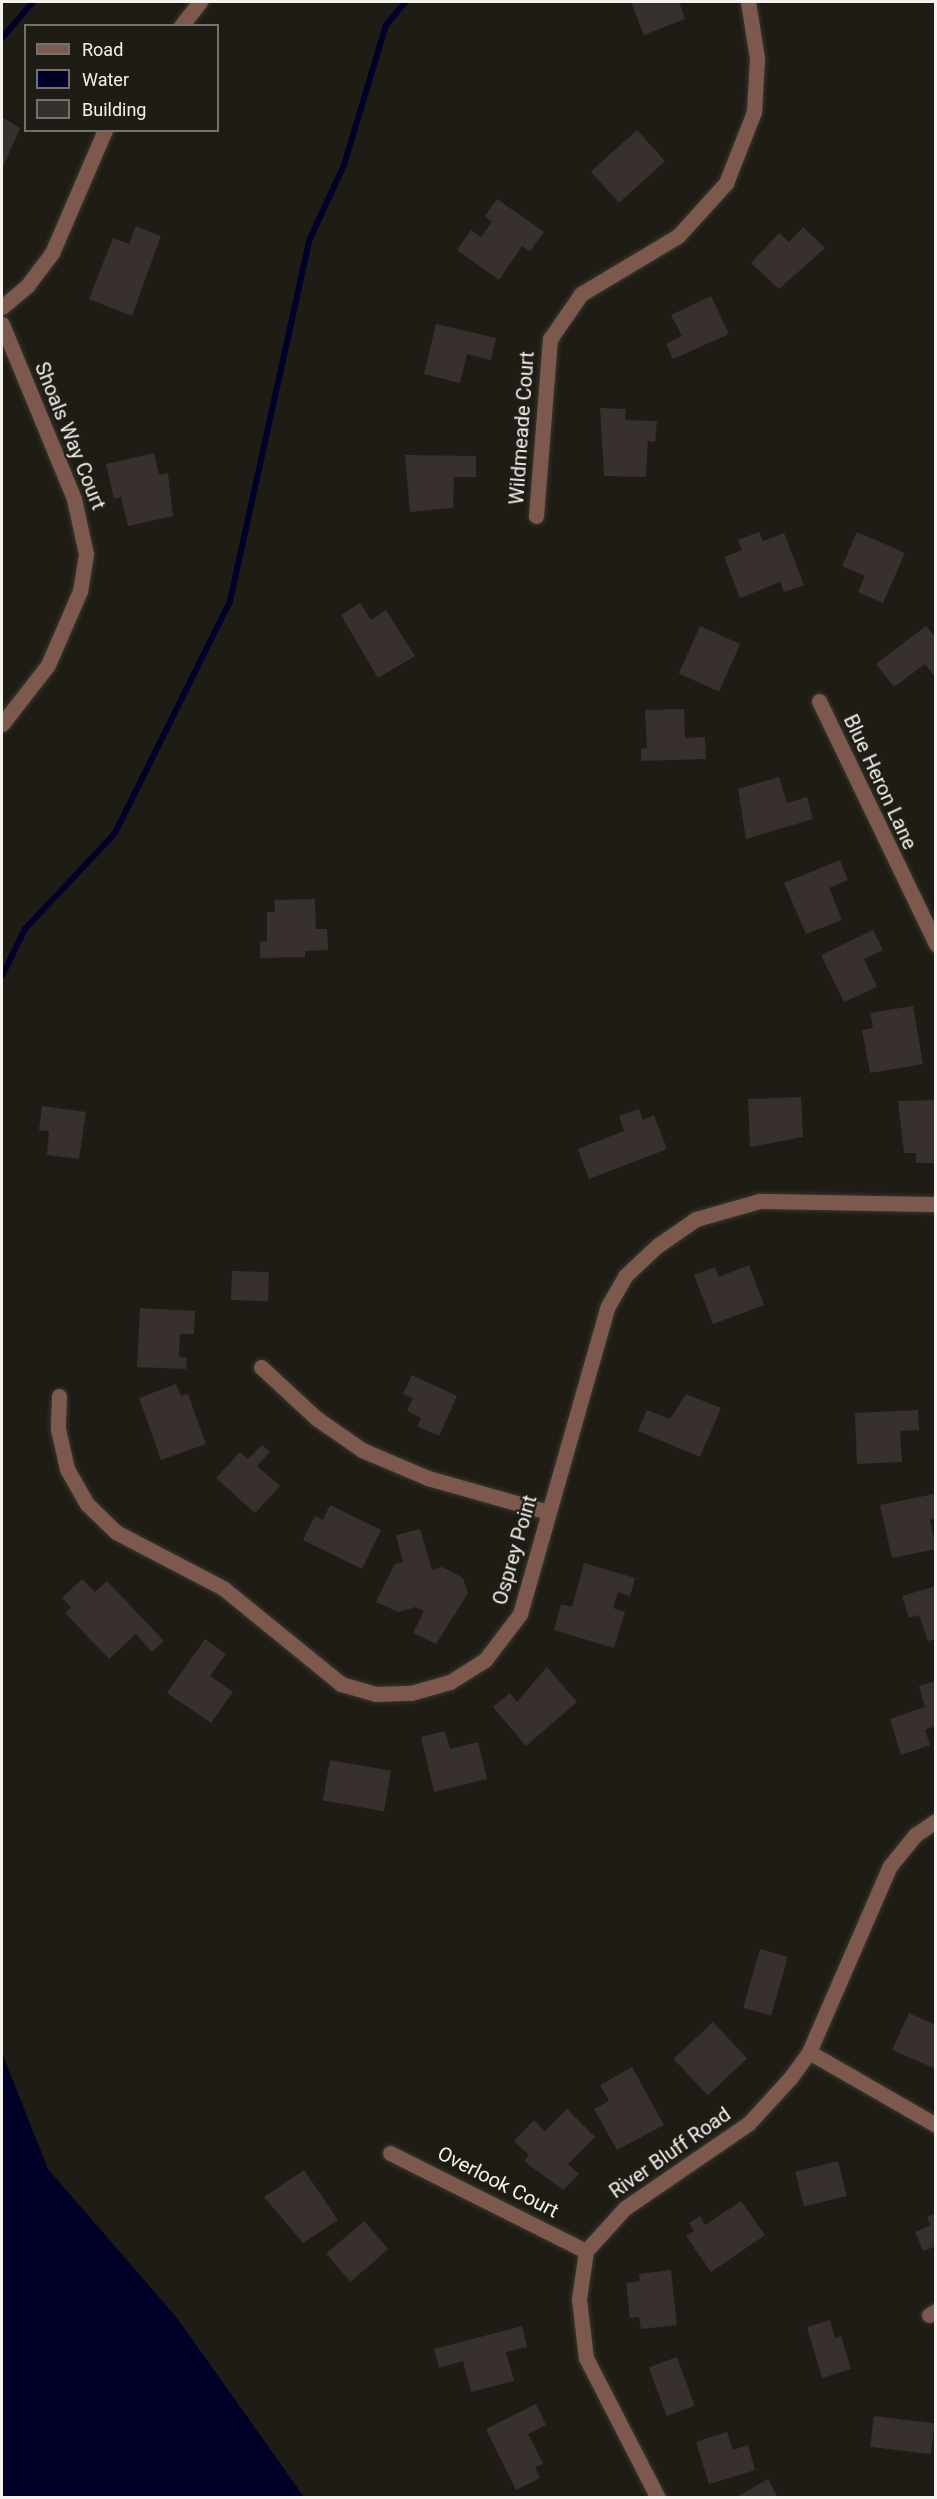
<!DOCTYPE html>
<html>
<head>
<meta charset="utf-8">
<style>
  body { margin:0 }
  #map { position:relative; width:937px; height:2499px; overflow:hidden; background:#1f1c16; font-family:Roboto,sans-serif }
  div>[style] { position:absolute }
  .water>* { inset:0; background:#000029 }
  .stream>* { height:6px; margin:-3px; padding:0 3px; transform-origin:3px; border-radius:3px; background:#000029 }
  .building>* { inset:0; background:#38302e; transform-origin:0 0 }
  .roads { filter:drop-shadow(0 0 2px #393630) drop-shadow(0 0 2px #393630) }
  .minor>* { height:15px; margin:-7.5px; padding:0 7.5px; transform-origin:7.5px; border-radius:7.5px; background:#7d594d }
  span { translate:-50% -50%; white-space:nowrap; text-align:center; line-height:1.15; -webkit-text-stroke:4.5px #1f1c16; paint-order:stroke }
  .street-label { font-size:20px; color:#f4f2ed }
  .frame { position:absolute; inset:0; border:3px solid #f4f2ed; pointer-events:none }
  .legend { position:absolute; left:24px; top:24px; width:195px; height:108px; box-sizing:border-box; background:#1f1c16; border:2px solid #74726c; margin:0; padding:8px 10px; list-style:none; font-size:18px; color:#f4f2ed }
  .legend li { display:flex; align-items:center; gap:12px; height:30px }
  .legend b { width:30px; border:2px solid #74726c }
</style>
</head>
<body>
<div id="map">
  <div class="water">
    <i style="clip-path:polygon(2px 2053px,48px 2169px,177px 2318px,304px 2497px,2px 2497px)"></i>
  </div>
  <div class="stream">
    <i style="left:2px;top:38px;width:48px;rotate:-49.3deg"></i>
    <i style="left:2px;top:976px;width:52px;rotate:-63.9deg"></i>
    <i style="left:25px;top:929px;width:132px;rotate:-46.8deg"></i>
    <i style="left:115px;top:833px;width:259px;rotate:-63.6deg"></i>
    <i style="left:230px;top:601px;width:369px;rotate:-77.6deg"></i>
    <i style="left:309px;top:241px;width:84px;rotate:-65.3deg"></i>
    <i style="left:344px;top:165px;width:146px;rotate:-73.3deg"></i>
    <i style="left:386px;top:25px;width:30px;rotate:-50deg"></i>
  </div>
  <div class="building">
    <i style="clip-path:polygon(631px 2px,679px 2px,685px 19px,644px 35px)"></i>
    <i style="clip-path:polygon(2px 117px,20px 128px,2px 169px)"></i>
    <i style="left:637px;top:130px;width:42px;height:62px;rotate:48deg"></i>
    <i style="clip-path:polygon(497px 199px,544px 232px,530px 251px,522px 246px,499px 280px,457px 250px,471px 230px,481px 237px,492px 222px,485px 216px)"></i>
    <i style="clip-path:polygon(136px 226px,161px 236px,132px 316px,89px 299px,113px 238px,129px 244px)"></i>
    <i style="clip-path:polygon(803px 227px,825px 248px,779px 289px,751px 263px,779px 233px,789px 242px)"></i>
    <i style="clip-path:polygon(711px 296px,729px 334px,673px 359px,666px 344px,682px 336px,671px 315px)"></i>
    <i style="clip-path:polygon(436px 324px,496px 338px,491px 360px,467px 354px,460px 383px,424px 374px)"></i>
    <i style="clip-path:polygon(600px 408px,626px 409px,625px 420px,657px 421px,655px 442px,648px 441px,646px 477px,604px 476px)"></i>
    <i style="clip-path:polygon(154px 453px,159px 475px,168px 473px,173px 516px,128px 526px,121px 497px,114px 499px,106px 464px)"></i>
    <i style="clip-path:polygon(405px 455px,476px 456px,476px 477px,454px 477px,453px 508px,410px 512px)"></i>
    <i style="clip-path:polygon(759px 532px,763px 541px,784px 533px,804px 585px,784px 592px,780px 582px,740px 598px,724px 557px,742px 550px,738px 540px)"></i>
    <i style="clip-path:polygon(857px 532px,905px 553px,883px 603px,858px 592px,865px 576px,842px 566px)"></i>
    <i style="clip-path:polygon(360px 603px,371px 620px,386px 610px,415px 656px,378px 678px,341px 615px)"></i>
    <i style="left:700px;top:626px;width:44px;height:52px;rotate:24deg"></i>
    <i style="clip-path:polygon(926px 626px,936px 638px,936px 678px,925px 664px,894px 687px,876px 664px)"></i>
    <i style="clip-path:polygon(684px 709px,685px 738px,705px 737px,706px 759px,641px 761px,641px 749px,647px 748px,645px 710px)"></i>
    <i style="clip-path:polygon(779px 777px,787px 803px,807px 797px,813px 819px,746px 839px,738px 789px)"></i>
    <i style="clip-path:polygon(840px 860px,848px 880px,829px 888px,842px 920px,806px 934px,784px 883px)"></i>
    <i style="clip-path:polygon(315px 899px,316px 929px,327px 929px,328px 950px,305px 951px,305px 957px,260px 958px,260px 942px,267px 941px,267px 912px,275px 912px,274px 900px)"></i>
    <i style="clip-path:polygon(873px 930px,883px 950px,864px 959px,877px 987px,844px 1002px,821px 955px)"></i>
    <i style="clip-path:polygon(913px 1006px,923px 1064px,870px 1073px,862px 1030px,873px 1028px,870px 1013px)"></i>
    <i style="clip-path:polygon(801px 1097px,803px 1137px,750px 1147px,748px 1099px)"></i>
    <i style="clip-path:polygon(936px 1100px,936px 1163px,916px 1163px,916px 1153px,904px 1153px,898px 1101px)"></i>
    <i style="clip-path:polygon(42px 1106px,86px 1112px,79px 1159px,47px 1155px,49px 1131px,39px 1130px)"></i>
    <i style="clip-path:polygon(639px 1109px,643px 1120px,654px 1115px,667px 1149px,589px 1179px,578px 1149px,624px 1131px,619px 1116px)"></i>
    <i style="clip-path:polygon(749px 1265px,764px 1305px,713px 1324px,694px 1275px,715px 1267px,719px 1277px)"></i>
    <i style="left:232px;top:1271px;width:37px;height:29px;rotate:2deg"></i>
    <i style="clip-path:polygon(140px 1308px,195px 1311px,194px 1334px,180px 1334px,179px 1357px,187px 1358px,186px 1369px,137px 1367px)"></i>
    <i style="clip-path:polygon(412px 1375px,457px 1396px,439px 1436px,417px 1426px,421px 1418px,407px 1411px,413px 1398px,403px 1394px)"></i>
    <i style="clip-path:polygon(176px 1384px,181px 1396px,188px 1394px,206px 1444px,161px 1460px,139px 1398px)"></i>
    <i style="clip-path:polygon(686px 1394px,721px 1408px,700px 1457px,638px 1431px,647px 1410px,670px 1419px)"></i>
    <i style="clip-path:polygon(918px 1410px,919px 1430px,900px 1431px,902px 1462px,857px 1464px,855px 1413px)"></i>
    <i style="clip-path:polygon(262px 1445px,270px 1452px,257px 1466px,280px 1486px,255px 1513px,216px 1478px,240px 1452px,248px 1459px)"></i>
    <i style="clip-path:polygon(934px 1494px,936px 1518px,930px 1520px,936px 1549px,892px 1558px,880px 1505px)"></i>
    <i style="clip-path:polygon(330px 1505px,381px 1530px,362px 1569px,303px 1540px,315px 1516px,323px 1520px)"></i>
    <i style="clip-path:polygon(420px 1529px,432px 1570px,442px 1567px,463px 1578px,468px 1593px,436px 1644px,413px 1633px,424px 1611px,416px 1607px,398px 1612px,376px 1602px,395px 1564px,403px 1562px,396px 1535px)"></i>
    <i style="clip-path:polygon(584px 1563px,635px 1578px,630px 1596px,618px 1592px,613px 1608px,625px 1612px,614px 1648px,554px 1630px,561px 1604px,572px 1607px)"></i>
    <i style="clip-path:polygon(82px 1579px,95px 1592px,107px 1581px,164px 1641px,152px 1652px,136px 1634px,109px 1659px,65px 1613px,71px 1607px,62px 1598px)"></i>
    <i style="clip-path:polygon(936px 1586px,936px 1639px,928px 1641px,919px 1615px,909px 1618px,902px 1596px)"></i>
    <i style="clip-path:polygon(205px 1639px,226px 1654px,210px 1676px,233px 1692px,211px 1723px,167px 1693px)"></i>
    <i style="clip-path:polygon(547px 1667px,577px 1702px,526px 1746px,493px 1707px,510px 1693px,517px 1702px)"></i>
    <i style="clip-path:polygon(936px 1681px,936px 1726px,925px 1730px,930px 1745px,901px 1755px,890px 1719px,925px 1707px,919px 1686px)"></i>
    <i style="clip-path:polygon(445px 1731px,450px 1749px,478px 1742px,487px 1779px,434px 1792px,421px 1737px)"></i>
    <i style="left:330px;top:1760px;width:62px;height:41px;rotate:10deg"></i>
    <i style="left:760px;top:1949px;width:29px;height:61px;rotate:16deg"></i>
    <i style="clip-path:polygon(909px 2013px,936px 2025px,936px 2069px,892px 2050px)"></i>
    <i style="left:713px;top:2022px;width:50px;height:54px;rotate:47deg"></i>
    <i style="clip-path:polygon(632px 2067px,664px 2125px,617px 2150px,594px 2109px,609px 2101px,600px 2085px)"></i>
    <i style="clip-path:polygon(567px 2109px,595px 2137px,568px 2164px,579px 2174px,563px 2190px,524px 2161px,529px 2155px,514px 2141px,534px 2120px,545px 2131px)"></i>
    <i style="left:838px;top:2161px;width:36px;height:44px;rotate:76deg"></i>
    <i style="clip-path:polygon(304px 2170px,338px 2220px,303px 2243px,264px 2197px)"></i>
    <i style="clip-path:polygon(741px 2201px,765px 2235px,711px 2272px,686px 2236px,694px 2231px,689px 2223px,700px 2216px,705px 2225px)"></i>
    <i style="clip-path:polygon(936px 2213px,936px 2246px,923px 2251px,915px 2232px,931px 2225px,927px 2217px)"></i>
    <i style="left:364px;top:2221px;width:37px;height:50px;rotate:49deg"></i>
    <i style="clip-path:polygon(671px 2270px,677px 2325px,641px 2329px,639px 2317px,630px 2318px,626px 2283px,640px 2281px,639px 2274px)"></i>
    <i style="clip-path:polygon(830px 2320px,835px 2338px,841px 2336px,851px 2369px,822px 2378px,807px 2327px)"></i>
    <i style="clip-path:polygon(522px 2326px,527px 2347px,506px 2352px,514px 2381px,471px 2392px,463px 2361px,439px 2368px,434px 2349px)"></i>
    <i style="left:677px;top:2357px;width:52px;height:30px;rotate:70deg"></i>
    <i style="clip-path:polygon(536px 2404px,546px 2425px,528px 2434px,543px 2464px,535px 2467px,540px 2478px,516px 2490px,486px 2429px)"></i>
    <i style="left:874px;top:2416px;width:61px;height:31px;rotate:7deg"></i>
    <i style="clip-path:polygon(727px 2432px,733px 2450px,748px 2445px,755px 2470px,709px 2484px,696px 2442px)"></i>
    <i style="clip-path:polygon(768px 2479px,778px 2498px,735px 2498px)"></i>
  </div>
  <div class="roads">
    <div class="minor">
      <i style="left:181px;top:26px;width:31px;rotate:-52deg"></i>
      <i style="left:2px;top:307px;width:33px;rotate:-40deg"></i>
      <i style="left:27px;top:286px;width:41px;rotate:-52.9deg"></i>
      <i style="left:52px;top:253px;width:134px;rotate:-66.7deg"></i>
      <i style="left:2px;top:324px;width:189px;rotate:67.6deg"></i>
      <i style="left:74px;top:499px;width:56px;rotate:77.7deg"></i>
      <i style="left:86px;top:554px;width:37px;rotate:99deg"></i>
      <i style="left:80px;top:591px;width:81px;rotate:113.4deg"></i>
      <i style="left:48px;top:665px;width:75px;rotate:127.9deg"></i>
      <i style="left:536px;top:516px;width:178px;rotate:-85.5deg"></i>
      <i style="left:550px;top:339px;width:55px;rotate:-55.4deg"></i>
      <i style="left:581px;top:294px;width:113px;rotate:-30.9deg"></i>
      <i style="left:678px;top:236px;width:72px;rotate:-47.8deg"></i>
      <i style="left:726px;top:183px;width:76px;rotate:-68.5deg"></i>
      <i style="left:754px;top:112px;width:54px;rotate:-86.8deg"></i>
      <i style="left:757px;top:58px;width:57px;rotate:-99.1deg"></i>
      <i style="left:819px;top:701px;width:270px;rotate:64.3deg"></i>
      <i style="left:261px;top:1367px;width:75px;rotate:42.8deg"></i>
      <i style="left:316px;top:1418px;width:56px;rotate:34.8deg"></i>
      <i style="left:362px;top:1450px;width:72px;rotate:23deg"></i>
      <i style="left:428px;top:1478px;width:122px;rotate:15.8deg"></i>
      <i style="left:59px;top:1396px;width:33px;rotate:92deg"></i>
      <i style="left:58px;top:1429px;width:41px;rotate:77.3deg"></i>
      <i style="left:67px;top:1469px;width:40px;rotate:60.3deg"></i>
      <i style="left:87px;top:1504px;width:40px;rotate:44deg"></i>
      <i style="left:116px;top:1532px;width:121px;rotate:27.6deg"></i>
      <i style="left:223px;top:1588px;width:152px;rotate:39.1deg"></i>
      <i style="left:341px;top:1684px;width:35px;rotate:16deg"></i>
      <i style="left:375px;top:1694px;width:36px;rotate:-2deg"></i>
      <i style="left:411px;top:1693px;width:41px;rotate:-15.8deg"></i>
      <i style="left:450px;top:1682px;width:41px;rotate:-32.2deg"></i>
      <i style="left:485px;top:1660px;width:58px;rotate:-52.7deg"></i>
      <i style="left:520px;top:1614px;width:320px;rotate:-74.1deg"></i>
      <i style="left:608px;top:1306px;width:34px;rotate:-60deg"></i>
      <i style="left:625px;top:1276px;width:44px;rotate:-43.2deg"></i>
      <i style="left:657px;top:1246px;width:47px;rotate:-34.7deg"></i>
      <i style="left:696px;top:1219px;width:66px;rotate:-15.9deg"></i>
      <i style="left:759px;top:1201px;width:177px;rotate:1deg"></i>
      <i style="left:809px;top:2052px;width:146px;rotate:29.9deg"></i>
      <i style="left:390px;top:2153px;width:219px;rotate:26.6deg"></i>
      <i style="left:929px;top:2315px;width:8px;rotate:-30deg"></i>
      <i style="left:658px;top:2498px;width:157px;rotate:-117.2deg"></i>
      <i style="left:586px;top:2358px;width:59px;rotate:-96.8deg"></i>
      <i style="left:579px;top:2299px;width:49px;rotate:-81.7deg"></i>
      <i style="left:586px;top:2251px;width:58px;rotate:-47.8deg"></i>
      <i style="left:625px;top:2208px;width:150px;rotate:-34.4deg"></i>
      <i style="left:749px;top:2123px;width:62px;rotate:-47.6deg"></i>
      <i style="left:791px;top:2077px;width:31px;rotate:-54deg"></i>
      <i style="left:809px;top:2052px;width:203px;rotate:-66.5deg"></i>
      <i style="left:890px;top:1866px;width:40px;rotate:-51deg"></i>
      <i style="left:915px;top:1835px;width:25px;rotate:-34deg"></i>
    </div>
  </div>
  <div class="street-label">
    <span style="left:522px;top:428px;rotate:-86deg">Wildmeade Court</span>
    <span style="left:70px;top:436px;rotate:68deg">Shoals Way Court</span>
    <span style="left:880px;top:782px;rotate:65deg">Blue Heron Lane</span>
    <span style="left:515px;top:1550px;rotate:-74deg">Osprey Point</span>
    <span style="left:670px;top:2153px;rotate:-35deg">River Bluff Road</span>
    <span style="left:498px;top:2182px;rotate:27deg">Overlook Court</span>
  </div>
  <div class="frame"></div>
  <ul class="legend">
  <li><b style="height:8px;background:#7d594d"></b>Road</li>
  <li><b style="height:16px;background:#000029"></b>Water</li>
  <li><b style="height:16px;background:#38302e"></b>Building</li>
  </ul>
</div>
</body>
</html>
